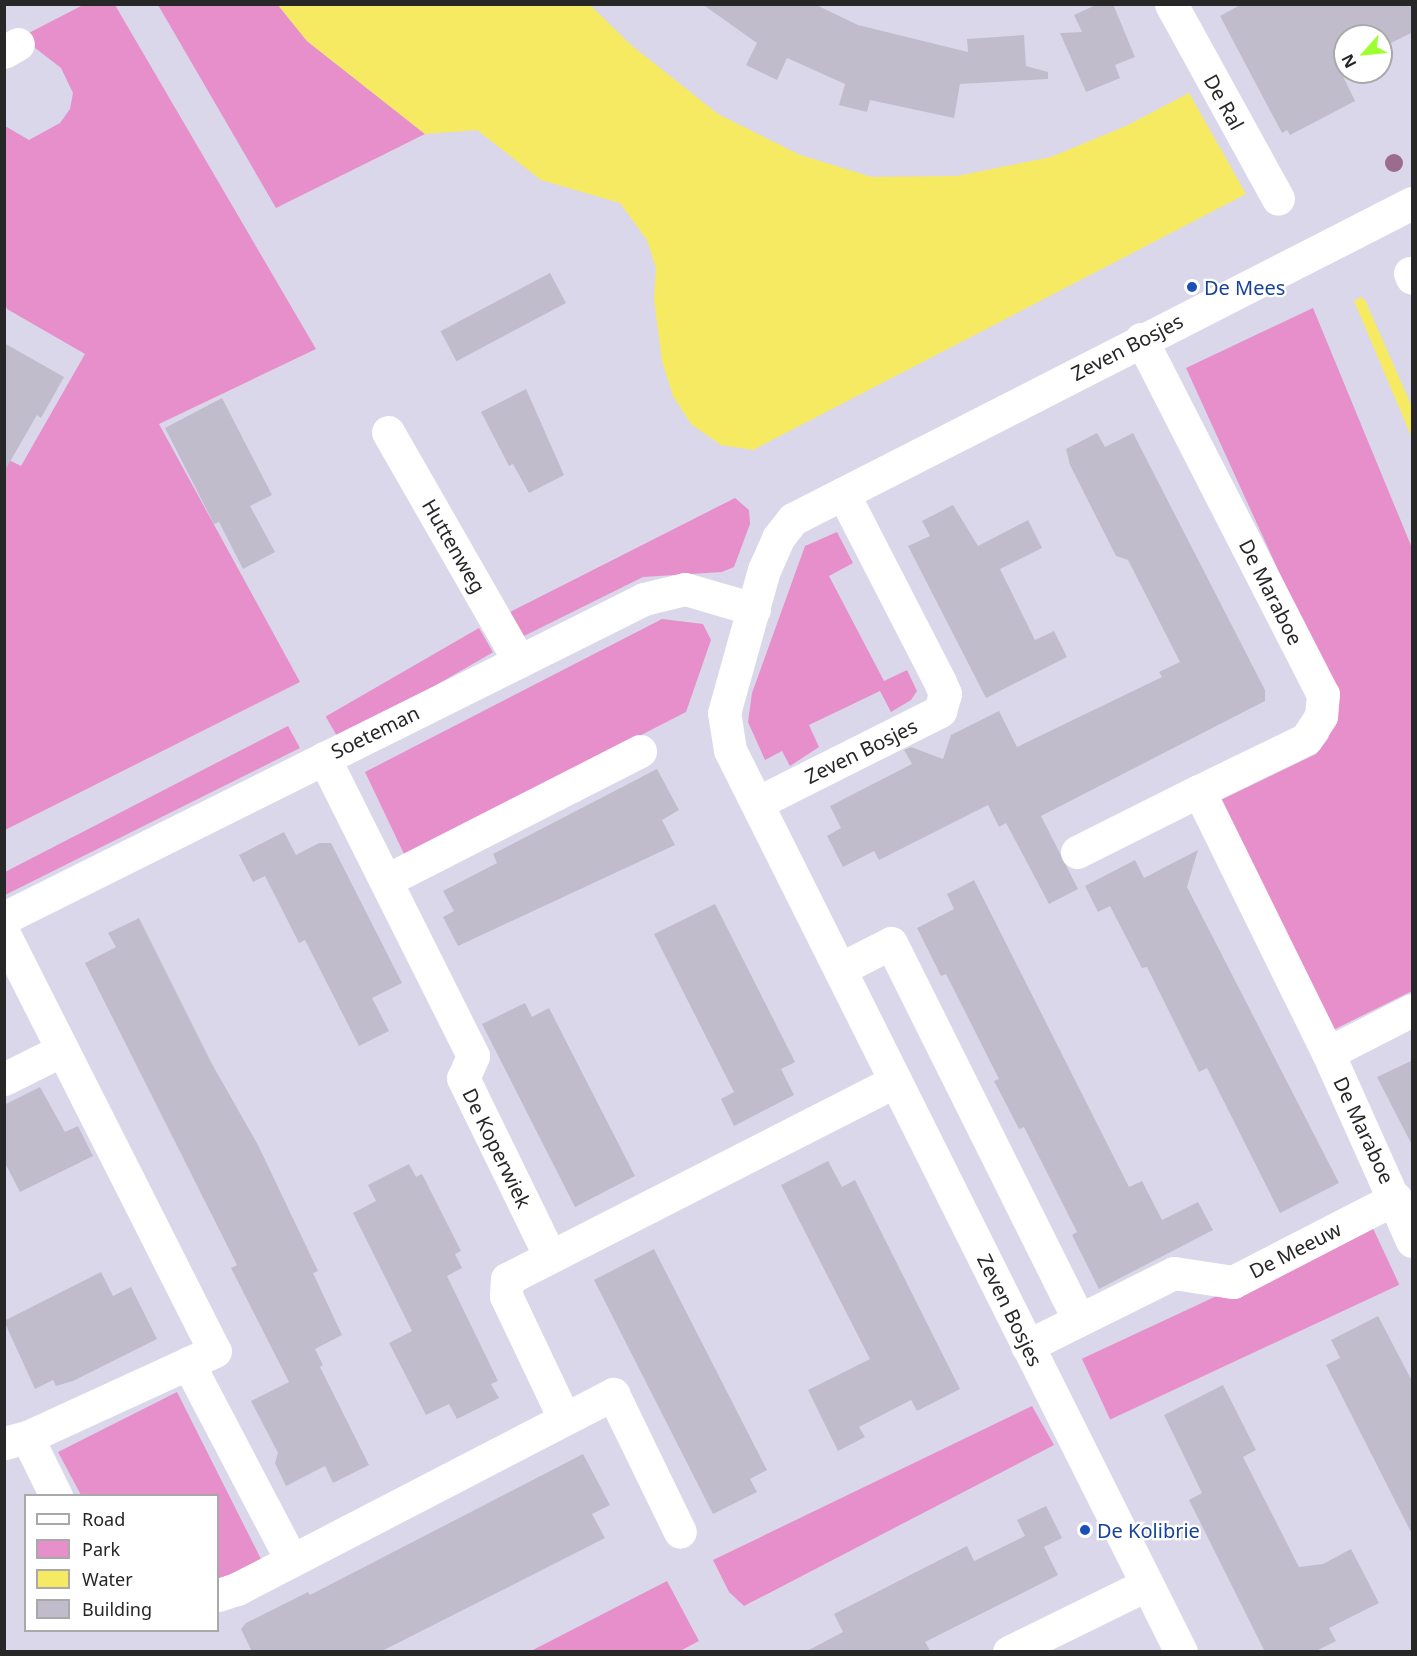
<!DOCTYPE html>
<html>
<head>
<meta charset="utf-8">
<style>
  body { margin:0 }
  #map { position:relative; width:1417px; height:1656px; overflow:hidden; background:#dbd7eb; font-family:"Noto Sans",sans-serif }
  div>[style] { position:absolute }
  .green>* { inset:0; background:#e68fca; transform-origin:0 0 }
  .water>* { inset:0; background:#f5ea62 }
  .building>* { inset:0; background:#c1bccc; transform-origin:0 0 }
  .minor>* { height:33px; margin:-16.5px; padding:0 16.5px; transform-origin:16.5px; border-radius:16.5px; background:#fff }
  .trees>* { width:18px; height:18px; margin:-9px; border-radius:50%; background:#9b6c8e }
  .dots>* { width:16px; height:16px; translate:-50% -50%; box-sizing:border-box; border:3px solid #fff; border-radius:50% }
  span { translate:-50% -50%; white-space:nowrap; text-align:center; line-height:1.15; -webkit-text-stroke:4.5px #fff; paint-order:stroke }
  .street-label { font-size:20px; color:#272727 }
  .transit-label { font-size:20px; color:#164399 }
  .left { translate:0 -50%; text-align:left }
  .frame { position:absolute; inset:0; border:6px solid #272727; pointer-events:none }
  .legend { position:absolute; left:24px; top:1494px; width:195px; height:138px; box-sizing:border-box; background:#fff; border:2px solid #a9a9a9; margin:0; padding:8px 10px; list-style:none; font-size:18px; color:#272727 }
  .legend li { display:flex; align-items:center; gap:12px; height:30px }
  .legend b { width:30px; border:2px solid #a9a9a9 }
  .north { position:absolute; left:1333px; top:24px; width:60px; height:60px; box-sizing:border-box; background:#fff; border:2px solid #a9a9a9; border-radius:50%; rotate:243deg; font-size:16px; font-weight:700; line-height:24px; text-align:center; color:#272727 }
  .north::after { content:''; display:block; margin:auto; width:21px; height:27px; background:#9dff30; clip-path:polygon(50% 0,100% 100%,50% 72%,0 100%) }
</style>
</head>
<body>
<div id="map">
  <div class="green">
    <i style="clip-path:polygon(83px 5px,115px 5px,316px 349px,159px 424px,300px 682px,5px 830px,5px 458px,21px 466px,85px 354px,7px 309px,5px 303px,5px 126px,29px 140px,60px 123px,70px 109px,73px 93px,61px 68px,21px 37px)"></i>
    <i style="clip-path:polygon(158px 5px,278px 5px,307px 41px,425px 134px,276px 208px)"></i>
    <i style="clip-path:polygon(1313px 308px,1412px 548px,1412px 991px,1329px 1032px,1221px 800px,1316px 754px,1328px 739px,1334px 720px,1331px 686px,1186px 368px)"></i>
    <i style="clip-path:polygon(735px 498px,749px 510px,750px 524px,734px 567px,722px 572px,643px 577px,524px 636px,510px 612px)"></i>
    <i style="clip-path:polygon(837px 532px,853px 563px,829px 576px,884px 681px,907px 670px,917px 691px,911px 700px,891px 712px,880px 691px,809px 725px,819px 747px,790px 766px,782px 751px,765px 760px,748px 722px,752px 693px,805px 546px)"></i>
    <i style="clip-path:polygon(662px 619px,703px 624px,711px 640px,686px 712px,405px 856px,365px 772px)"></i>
    <i style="left:479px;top:628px;width:28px;height:177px;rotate:60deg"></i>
    <i style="clip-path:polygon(288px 726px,300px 748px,5px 895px,5px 872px)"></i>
    <i style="left:1371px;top:1224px;width:67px;height:319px;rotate:65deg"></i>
    <i style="clip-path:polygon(177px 1392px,261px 1559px,218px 1580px,218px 1496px,81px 1495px,58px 1452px)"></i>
    <i style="clip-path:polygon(1032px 1406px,1054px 1445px,744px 1606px,729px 1592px,713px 1560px)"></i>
    <i style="clip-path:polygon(667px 1581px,699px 1641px,680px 1651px,531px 1651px)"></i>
  </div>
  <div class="water">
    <i style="clip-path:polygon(278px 5px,590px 5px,631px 45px,718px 114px,800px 155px,872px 177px,957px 176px,1051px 157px,1126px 126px,1189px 93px,1246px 194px,753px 450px,721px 445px,691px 424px,673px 396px,662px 361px,654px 299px,656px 268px,647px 240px,620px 203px,541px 180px,477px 130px,425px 134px,307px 41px)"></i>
    <i style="clip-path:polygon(1361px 297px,1365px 300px,1412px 407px,1412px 438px,1354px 301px)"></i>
  </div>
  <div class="building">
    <i style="clip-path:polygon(702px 4px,814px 4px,858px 25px,968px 52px,967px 39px,1024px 35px,1026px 66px,1048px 72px,1048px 79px,960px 84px,954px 118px,870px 100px,867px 112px,839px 105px,845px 84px,787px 58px,777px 80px,746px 65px,757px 43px)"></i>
    <i style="clip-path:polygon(1098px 4px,1113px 4px,1135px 57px,1115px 65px,1120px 78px,1086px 92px,1060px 33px,1082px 32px,1074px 15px)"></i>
    <i style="clip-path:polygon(1242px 4px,1413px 4px,1413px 32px,1381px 48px,1381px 36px,1345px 36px,1345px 67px,1340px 70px,1355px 101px,1290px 135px,1287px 130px,1282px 133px,1220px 16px)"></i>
    <i style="left:550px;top:273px;width:34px;height:124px;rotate:62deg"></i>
    <i style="clip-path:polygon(4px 343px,64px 377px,41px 418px,37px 415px,4px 472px)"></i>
    <i style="clip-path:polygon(526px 389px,564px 475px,529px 493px,513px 464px,509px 466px,481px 412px)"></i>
    <i style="clip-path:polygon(222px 398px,272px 495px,250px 506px,275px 552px,243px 569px,219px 522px,214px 524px,165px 428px)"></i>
    <i style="clip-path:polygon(1097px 433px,1105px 447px,1133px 433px,1265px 690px,1265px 701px,1041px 816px,1078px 889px,1049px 904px,1006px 823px,999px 827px,988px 805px,879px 860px,874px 851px,843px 867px,827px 836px,841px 828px,830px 806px,912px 764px,904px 750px,911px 747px,943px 759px,951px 735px,999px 711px,1017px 747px,1162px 677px,1159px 672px,1180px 662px,1128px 560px,1116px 556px,1070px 465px,1066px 449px)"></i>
    <i style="clip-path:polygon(953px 505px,978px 546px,1028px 520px,1042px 548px,1000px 569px,1035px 640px,1054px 631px,1067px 657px,986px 698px,908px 546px,930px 536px,922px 521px)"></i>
    <i style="clip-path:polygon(657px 769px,679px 810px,662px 820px,675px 845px,458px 946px,443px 917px,454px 911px,443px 891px,497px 863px,493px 854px)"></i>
    <i style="clip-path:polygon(284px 832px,296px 855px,319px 843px,331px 843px,402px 983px,372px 998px,389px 1031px,359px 1046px,305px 940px,299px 943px,265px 876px,253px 882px,239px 855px)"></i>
    <i style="clip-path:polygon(1198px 850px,1187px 887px,1339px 1183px,1280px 1213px,1207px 1068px,1199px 1072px,1147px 967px,1142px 968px,1110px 906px,1098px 912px,1085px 886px,1135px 860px,1144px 878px)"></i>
    <i style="clip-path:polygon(974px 880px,1129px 1187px,1142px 1181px,1162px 1220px,1198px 1202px,1213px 1230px,1099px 1289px,1072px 1235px,1077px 1232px,1024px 1127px,1019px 1129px,1004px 1100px,994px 1081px,999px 1079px,946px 974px,941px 976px,917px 928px,954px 909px,947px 894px)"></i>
    <i style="clip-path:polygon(715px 904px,795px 1062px,781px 1069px,794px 1095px,734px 1126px,721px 1099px,734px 1092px,654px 934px)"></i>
    <i style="clip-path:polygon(139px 918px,212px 1064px,258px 1145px,318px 1271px,313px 1273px,342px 1335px,315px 1349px,323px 1365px,320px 1367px,369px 1465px,333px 1483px,325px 1466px,286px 1486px,275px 1463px,278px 1453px,251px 1401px,289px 1382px,231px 1268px,237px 1265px,85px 963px,116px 947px,108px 933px)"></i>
    <i style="clip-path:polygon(525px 1003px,532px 1017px,549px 1008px,635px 1176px,575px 1207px,482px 1024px)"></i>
    <i style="clip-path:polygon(1413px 1060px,1413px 1147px,1377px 1077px)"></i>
    <i style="clip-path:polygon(40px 1087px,65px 1132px,78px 1126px,93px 1156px,20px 1192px,4px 1161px,4px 1105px)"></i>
    <i style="clip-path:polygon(828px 1161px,842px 1187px,855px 1180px,960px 1389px,917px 1411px,911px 1400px,859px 1427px,865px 1437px,838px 1451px,808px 1390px,870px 1359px,781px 1185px)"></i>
    <i style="clip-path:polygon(409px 1164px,416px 1177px,422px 1174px,461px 1251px,455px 1254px,462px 1268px,447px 1276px,498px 1381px,491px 1384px,499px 1398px,457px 1419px,449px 1404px,426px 1415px,389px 1343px,412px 1331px,353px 1213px,376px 1201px,368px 1185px)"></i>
    <i style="clip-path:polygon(654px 1249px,767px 1470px,750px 1479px,757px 1492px,713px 1514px,594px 1280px)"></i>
    <i style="clip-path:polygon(101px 1272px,113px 1296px,131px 1287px,157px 1339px,73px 1381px,56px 1386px,53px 1380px,35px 1389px,4px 1321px)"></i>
    <i style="clip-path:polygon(1378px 1316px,1413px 1383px,1413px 1536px,1326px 1365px,1340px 1358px,1331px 1340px)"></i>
    <i style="clip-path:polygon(1223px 1385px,1256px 1450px,1243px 1457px,1299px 1567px,1323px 1564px,1351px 1549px,1379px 1603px,1329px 1628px,1336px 1641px,1314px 1652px,1265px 1652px,1189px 1500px,1202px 1493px,1164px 1415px)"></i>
    <i style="clip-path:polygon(583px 1454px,610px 1505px,592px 1514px,605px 1538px,380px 1652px,252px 1652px,241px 1629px,246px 1623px,308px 1592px,310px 1595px)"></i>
    <i style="clip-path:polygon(1046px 1506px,1062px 1538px,1044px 1547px,1058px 1575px,925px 1642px,931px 1652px,805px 1652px,843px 1632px,834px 1614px,967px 1546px,974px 1561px,1025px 1536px,1017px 1520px)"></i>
  </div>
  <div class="minor">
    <i style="left:1171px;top:4px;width:222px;rotate:61.2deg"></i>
    <i style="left:4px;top:52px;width:16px;rotate:-30deg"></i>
    <i style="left:1410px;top:273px;width:5px;rotate:68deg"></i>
    <i style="left:1141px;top:339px;width:399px;rotate:62.9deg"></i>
    <i style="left:1323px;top:694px;width:22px;rotate:95deg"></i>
    <i style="left:1321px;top:716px;width:27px;rotate:123deg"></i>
    <i style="left:1306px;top:739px;width:119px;rotate:154.1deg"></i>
    <i style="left:1199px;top:791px;width:292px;rotate:63.8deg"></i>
    <i style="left:1328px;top:1053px;width:206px;rotate:65.9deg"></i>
    <i style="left:388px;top:432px;width:264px;rotate:60.2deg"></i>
    <i style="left:324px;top:758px;width:333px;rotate:63.4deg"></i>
    <i style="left:473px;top:1056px;width:24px;rotate:114deg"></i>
    <i style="left:463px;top:1078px;width:196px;rotate:64deg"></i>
    <i style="left:757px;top:803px;width:205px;rotate:-26.7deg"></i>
    <i style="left:940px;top:711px;width:18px;rotate:-74deg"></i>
    <i style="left:945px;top:694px;width:13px;rotate:-113deg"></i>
    <i style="left:940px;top:682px;width:212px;rotate:-117.2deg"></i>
    <i style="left:1077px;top:852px;width:136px;rotate:-26.6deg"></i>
    <i style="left:387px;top:880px;width:284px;rotate:-27deg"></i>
    <i style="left:4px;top:918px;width:715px;rotate:-26.49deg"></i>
    <i style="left:644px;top:599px;width:42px;rotate:-13.7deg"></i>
    <i style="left:685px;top:589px;width:72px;rotate:16.2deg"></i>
    <i style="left:4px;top:934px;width:467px;rotate:63.2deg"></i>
    <i style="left:215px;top:1351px;width:207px;rotate:155.4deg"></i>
    <i style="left:27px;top:1437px;width:24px;rotate:165deg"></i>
    <i style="left:840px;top:969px;width:57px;rotate:-27deg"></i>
    <i style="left:891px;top:943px;width:421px;rotate:63.5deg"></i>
    <i style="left:1328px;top:1053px;width:94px;rotate:-27.1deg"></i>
    <i style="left:4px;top:1079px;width:65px;rotate:-26.6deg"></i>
    <i style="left:1027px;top:1346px;width:164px;rotate:-26.4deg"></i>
    <i style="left:1174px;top:1273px;width:60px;rotate:8.7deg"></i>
    <i style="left:1233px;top:1282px;width:183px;rotate:-27.3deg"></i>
    <i style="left:188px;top:1363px;width:221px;rotate:62.3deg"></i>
    <i style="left:564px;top:1418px;width:135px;rotate:-115.4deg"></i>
    <i style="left:506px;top:1296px;width:17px;rotate:-87deg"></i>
    <i style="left:507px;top:1279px;width:436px;rotate:-27deg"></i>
    <i style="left:27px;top:1437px;width:66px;rotate:63.8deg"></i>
    <i style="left:218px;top:1595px;width:20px;rotate:-18deg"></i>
    <i style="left:237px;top:1589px;width:424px;rotate:-27.4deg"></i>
    <i style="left:613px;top:1394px;width:153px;rotate:64.1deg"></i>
    <i style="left:1009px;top:1652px;width:153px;rotate:-26.1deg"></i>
    <i style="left:1181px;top:1652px;width:1008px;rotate:-116.57deg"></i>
    <i style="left:730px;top:750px;width:37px;rotate:-99deg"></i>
    <i style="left:724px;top:713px;width:148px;rotate:-74.4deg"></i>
    <i style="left:764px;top:570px;width:35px;rotate:-66deg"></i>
    <i style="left:778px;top:538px;width:24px;rotate:-52deg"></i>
    <i style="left:793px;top:519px;width:695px;rotate:-27.04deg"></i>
  </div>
  <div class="trees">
    <i style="left:1394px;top:163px"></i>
  </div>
  <div class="dots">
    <i style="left:1192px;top:287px;background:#1a4fb4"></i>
    <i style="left:1085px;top:1530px;background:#1a4fb4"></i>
  </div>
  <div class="street-label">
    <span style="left:1224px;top:102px;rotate:61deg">De Ral</span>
    <span style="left:1127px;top:347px;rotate:-27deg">Zeven Bosjes</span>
    <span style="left:454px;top:546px;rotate:60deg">Huttenweg</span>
    <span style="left:1271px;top:592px;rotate:63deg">De Maraboe</span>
    <span style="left:375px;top:732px;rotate:-26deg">Soeteman</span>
    <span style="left:861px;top:751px;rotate:-26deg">Zeven Bosjes</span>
    <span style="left:1364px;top:1130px;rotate:65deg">De Maraboe</span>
    <span style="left:497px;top:1148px;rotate:64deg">De Koperwiek</span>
    <span style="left:1295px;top:1250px;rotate:-27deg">De Meeuw</span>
    <span style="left:1010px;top:1310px;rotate:64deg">Zeven Bosjes</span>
  </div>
  <div class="transit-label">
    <span class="left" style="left:1204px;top:287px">De Mees</span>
    <span class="left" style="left:1097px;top:1530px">De Kolibrie</span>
  </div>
  <div class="frame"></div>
  <ul class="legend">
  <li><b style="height:8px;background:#fff"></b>Road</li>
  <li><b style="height:16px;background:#e68fca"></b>Park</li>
  <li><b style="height:16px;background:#f5ea62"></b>Water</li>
  <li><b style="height:16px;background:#c1bccc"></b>Building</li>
  </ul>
  <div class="north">N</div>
</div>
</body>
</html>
